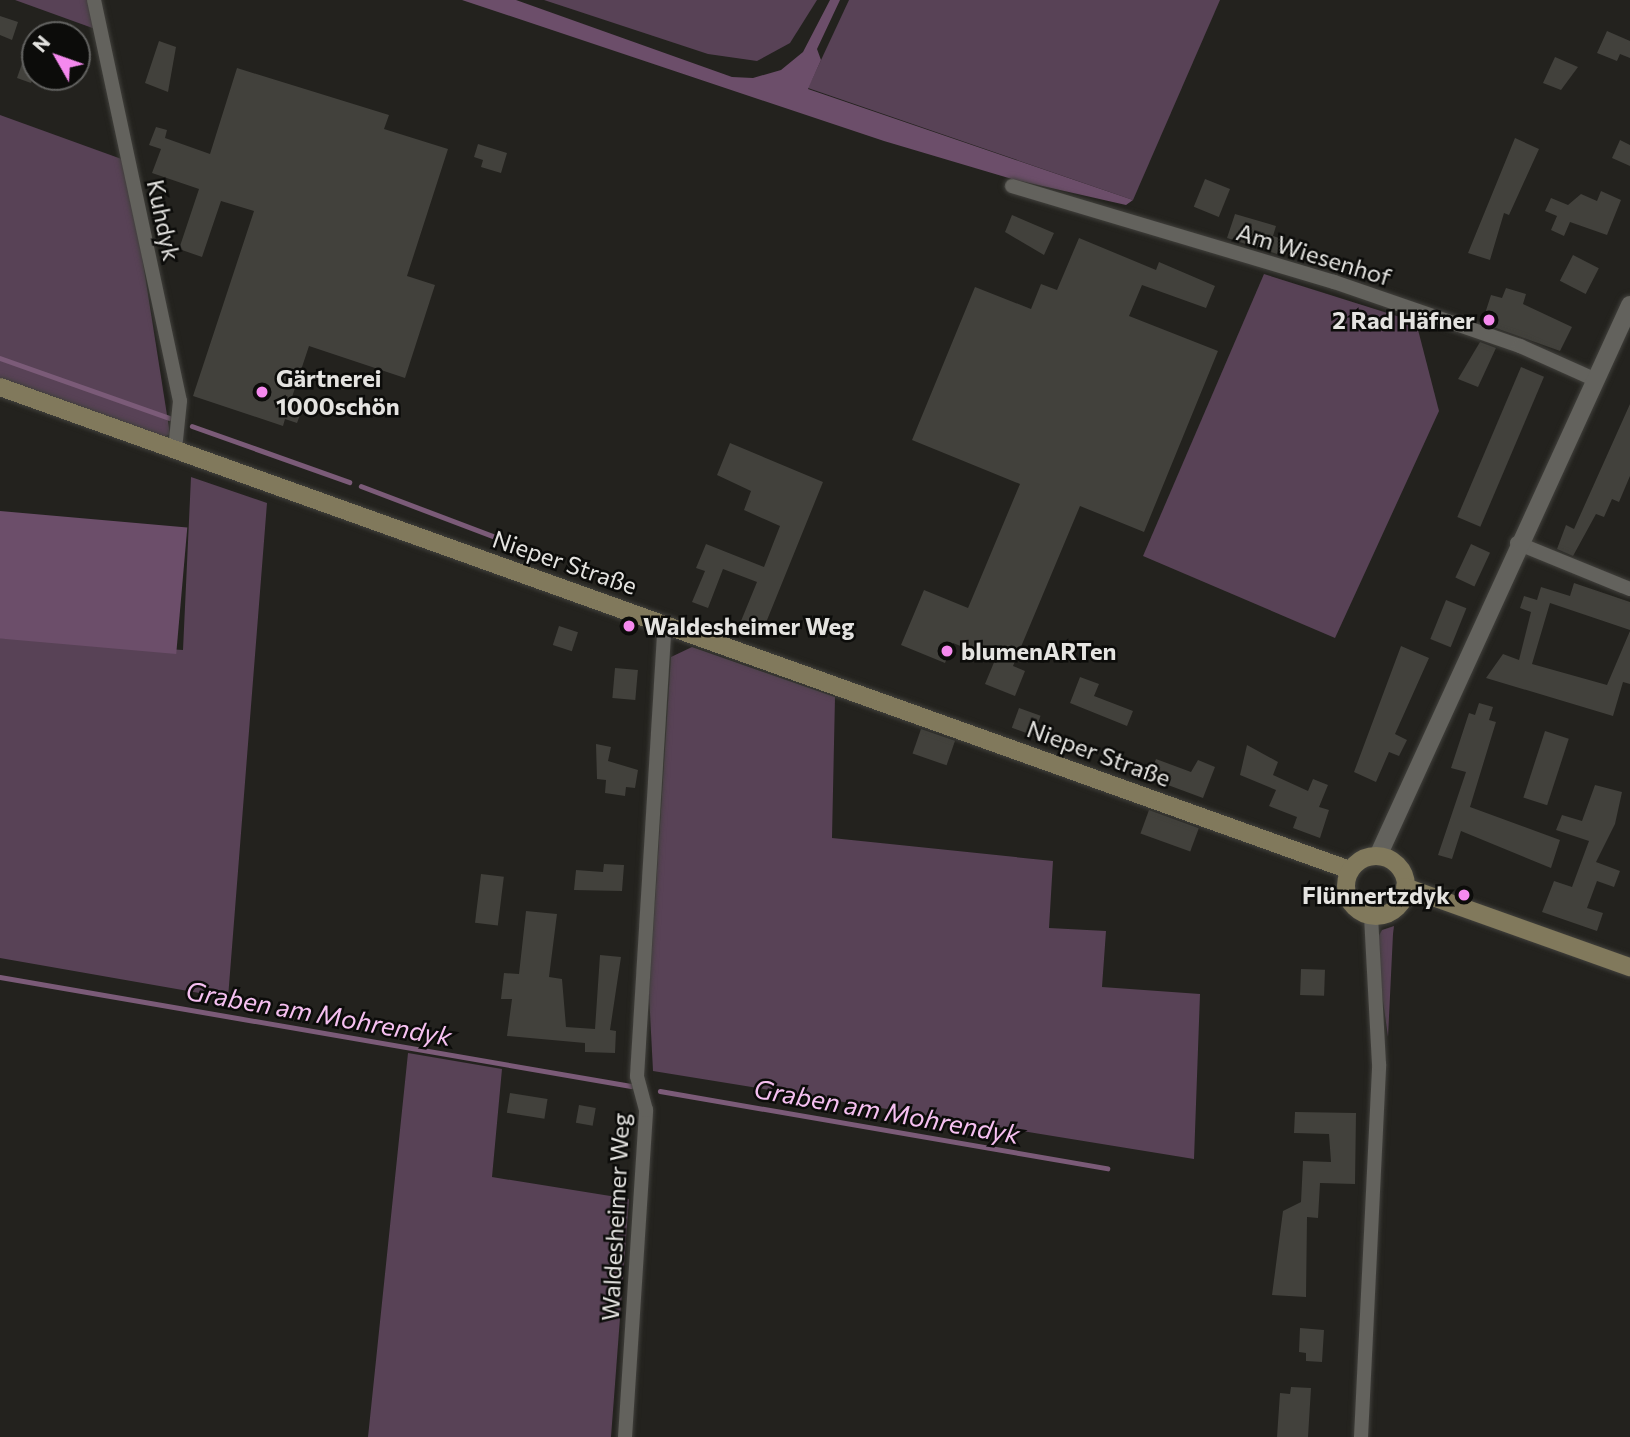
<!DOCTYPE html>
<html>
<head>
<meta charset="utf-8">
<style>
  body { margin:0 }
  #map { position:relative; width:1630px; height:1437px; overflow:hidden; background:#23221e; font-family:Commissioner,sans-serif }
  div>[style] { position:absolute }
  .green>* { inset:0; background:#584256 }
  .forest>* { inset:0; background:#6c4e6a; transform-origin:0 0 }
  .stream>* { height:4.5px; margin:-2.25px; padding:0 2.25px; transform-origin:2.25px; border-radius:2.25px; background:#7b5b78 }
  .building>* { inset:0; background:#42413c; transform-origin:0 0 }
  .roads { filter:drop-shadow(0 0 2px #41403c) drop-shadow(0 0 2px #41403c) }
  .minor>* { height:14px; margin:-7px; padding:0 7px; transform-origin:7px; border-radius:7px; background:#63625d }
  .tertiary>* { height:18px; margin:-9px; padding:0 9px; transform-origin:9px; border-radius:9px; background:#63625d }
  .secondary>* { height:18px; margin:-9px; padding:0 9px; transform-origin:9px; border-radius:9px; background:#81795c }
  .secondary>.ring { margin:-9px; padding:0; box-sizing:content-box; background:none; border:18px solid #81795c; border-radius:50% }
  .dots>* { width:19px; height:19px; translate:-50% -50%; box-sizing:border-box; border:4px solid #0c0c0a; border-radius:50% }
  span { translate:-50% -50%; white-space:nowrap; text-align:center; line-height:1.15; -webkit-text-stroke:5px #0c0c0a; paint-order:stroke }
  .street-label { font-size:24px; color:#e4e3e0 }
  .poi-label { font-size:24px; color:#e4e3e0; font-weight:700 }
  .right { translate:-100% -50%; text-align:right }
  .left { translate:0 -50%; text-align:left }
  .water-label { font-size:26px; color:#f6c0f1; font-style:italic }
  .north { position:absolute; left:21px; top:21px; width:70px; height:70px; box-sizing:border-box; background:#0c0c0a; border:2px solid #626260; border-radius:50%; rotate:310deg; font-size:19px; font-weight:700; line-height:28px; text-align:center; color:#e4e3e0 }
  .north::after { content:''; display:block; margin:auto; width:24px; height:32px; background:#f589ee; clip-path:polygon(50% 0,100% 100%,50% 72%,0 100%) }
</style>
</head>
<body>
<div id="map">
  <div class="green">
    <i style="clip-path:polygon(15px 0,92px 0,98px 30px)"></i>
    <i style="clip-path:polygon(544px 0,817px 0,790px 43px,757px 61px,708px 54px)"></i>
    <i style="clip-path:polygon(849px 0,1220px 0,1133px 200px,808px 88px)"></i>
    <i style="clip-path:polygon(0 115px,127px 161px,170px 434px,162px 438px,0 380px)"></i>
    <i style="clip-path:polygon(1264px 274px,1416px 322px,1439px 411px,1335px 638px,1143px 556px)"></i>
    <i style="clip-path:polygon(191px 477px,267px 503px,228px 998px,0 958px,0 638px,183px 650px)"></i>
    <i style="clip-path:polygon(692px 647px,835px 697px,832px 838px,1053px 861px,1049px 928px,1106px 931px,1102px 987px,1200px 994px,1194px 1159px,653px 1071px,649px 993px,671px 657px)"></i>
    <i style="clip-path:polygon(1394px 926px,1393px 934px,1388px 1037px,1375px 943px,1382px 930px)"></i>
    <i style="clip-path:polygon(408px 1053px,502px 1069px,492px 1177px,629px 1199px,611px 1437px,368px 1437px)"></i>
  </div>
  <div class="forest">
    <i style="clip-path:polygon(462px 0,516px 0,732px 77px,753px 78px,781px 70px,803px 52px,830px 0,840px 0,817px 49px,821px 60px,808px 89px,1133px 200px,1126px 205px,1012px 179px,884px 141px)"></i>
    <i style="left:0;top:511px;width:188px;height:127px;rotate:5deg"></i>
  </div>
  <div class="stream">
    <i style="left:0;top:358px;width:179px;rotate:19.5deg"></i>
    <i style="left:192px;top:426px;width:167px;rotate:19.6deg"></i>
    <i style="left:361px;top:486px;width:155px;rotate:20.8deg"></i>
    <i style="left:0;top:977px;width:640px;rotate:9.8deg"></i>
    <i style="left:660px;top:1091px;width:454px;rotate:9.8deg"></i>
  </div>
  <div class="building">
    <i style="clip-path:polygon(0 16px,18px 22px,12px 40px,0 35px)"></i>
    <i style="clip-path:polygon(1607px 31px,1630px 41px,1630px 58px,1620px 54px,1617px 61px,1597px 53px)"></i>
    <i style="clip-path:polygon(33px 32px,35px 73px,31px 83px,17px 78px)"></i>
    <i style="clip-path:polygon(159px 41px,176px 47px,168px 92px,145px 83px)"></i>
    <i style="clip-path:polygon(1555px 57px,1578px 67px,1561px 90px,1543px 83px)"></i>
    <i style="clip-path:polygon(237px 68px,389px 115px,384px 129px,448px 149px,407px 276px,435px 285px,405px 378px,309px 346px,290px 403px,303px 407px,297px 423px,285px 419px,283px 426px,193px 396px,254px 211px,221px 201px,202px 257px,179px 249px,199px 189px,152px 173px,161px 149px,149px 145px,156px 127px,167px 130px,165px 138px,210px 154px)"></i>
    <i style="clip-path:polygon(1515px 138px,1539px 149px,1509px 215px,1504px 213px,1490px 260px,1468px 253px)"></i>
    <i style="clip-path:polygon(1620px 140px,1630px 145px,1630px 166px,1612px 158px)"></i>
    <i style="clip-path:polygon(478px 144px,507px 153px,501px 173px,481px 167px,483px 160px,474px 157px)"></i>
    <i style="left:1205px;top:179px;width:27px;height:30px;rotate:22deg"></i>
    <i style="clip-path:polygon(1601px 191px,1621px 200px,1607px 235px,1570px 222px,1564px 236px,1551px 230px,1557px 216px,1545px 211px,1551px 198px,1568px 205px,1581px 194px,1597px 201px)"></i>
    <i style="clip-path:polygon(1235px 214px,1276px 226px,1273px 236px,1282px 239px,1277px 254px,1227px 238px)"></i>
    <i style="clip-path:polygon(1012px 215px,1054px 233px,1044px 255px,1005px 232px)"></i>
    <i style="clip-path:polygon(1079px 238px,1156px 270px,1159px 262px,1215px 286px,1206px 308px,1142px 285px,1129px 316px,1218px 351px,1144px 532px,1080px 506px,1013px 666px,1025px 671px,1015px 696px,985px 684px,995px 660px,953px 643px,945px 663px,901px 645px,924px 590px,968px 608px,1020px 484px,912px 440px,975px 287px,1031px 309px,1041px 284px,1057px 290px)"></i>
    <i style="left:1573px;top:255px;width:29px;height:29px;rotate:27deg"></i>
    <i style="clip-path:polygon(1506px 288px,1526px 294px,1523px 304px,1572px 327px,1560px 351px,1482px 323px,1491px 295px,1502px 298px)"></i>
    <i style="clip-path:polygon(1480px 342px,1496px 348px,1478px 387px,1458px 379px)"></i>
    <i style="left:1521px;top:367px;width:25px;height:163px;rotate:23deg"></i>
    <i style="clip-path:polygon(1630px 404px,1630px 476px,1619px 502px,1612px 499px,1604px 517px,1596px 514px,1573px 556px,1557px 549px,1566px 525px,1574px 529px,1578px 520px)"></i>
    <i style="clip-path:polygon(730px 443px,823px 482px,763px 630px,741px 621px,757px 582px,723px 569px,708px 608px,692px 602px,705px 571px,696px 568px,706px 544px,764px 567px,780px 526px,744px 510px,751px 491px,717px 475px)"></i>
    <i style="left:1471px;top:544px;width:21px;height:37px;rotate:25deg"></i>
    <i style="clip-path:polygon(1574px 583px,1630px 602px,1630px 630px,1550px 603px,1532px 664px,1607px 685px,1630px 631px,1630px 684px,1623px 682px,1613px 716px,1486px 678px,1503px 654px,1519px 660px,1531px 612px,1520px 608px,1524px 596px,1537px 600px,1541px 587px,1570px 596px)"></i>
    <i style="left:1446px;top:600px;width:22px;height:42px;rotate:22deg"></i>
    <i style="left:559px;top:626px;width:20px;height:20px;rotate:18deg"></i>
    <i style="clip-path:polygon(1401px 646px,1429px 658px,1395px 734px,1407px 740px,1399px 756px,1389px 752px,1376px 782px,1354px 772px)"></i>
    <i style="left:615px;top:668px;width:23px;height:30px;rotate:5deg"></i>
    <i style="clip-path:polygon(1080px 677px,1099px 684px,1094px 696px,1133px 711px,1127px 726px,1070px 703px)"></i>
    <i style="clip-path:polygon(1479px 703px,1493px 707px,1489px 720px,1496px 722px,1470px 807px,1560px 840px,1551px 868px,1461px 831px,1452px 859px,1438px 855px,1466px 772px,1451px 768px,1469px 713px,1475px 715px)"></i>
    <i style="left:1019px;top:708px;width:23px;height:21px;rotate:20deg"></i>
    <i style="left:921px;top:729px;width:36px;height:26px;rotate:19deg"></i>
    <i style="left:1545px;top:731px;width:25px;height:70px;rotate:18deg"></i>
    <i style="clip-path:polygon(596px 744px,611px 747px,608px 761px,638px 770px,635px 788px,626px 787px,625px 796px,605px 793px,606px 780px,597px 779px)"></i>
    <i style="clip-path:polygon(1247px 745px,1278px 762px,1273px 775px,1308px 791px,1313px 779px,1328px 785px,1319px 807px,1329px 810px,1320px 838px,1293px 828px,1297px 817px,1269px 806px,1276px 790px,1240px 775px)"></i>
    <i style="clip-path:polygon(1156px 759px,1191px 772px,1198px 760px,1215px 767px,1203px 798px,1149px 778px)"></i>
    <i style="clip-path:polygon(1595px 785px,1622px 792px,1615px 824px,1596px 862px,1620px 871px,1614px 887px,1597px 881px,1587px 908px,1603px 913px,1597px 931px,1542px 912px,1554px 881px,1572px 887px,1589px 841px,1556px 830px,1562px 815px,1582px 821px)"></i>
    <i style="left:1149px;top:810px;width:53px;height:25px;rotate:20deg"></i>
    <i style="clip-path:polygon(604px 864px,624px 865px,622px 891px,574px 890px,576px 870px,603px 872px)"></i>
    <i style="left:481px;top:874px;width:23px;height:49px;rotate:7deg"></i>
    <i style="clip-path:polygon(526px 911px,557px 914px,549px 977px,562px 979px,566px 1027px,595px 1029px,600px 955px,621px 957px,610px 1030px,616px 1031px,615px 1053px,585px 1052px,585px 1043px,507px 1036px,512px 999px,501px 999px,504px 973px,519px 974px)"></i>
    <i style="left:1301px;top:969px;width:24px;height:26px;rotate:2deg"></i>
    <i style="left:510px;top:1093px;width:38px;height:20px;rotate:9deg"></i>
    <i style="left:579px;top:1105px;width:17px;height:18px;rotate:10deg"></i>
    <i style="clip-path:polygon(1295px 1112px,1356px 1113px,1355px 1184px,1320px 1183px,1318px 1218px,1307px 1217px,1306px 1297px,1272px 1295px,1283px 1211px,1301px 1202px,1303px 1161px,1331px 1162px,1329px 1134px,1294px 1133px)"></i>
    <i style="clip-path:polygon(1300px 1328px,1324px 1330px,1322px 1362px,1306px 1361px,1306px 1353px,1299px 1352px)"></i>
    <i style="clip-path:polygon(1291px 1387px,1311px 1388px,1308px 1437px,1277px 1437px,1280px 1393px,1290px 1394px)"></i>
  </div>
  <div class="roads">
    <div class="minor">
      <i style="left:94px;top:0;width:410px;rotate:77.9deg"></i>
      <i style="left:180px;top:401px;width:48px;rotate:95.9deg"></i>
      <i style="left:1012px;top:186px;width:336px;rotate:16.6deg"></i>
      <i style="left:1334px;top:282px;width:197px;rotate:19deg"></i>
      <i style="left:1520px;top:346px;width:83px;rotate:24.1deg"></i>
      <i style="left:1517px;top:543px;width:122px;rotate:22.2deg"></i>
      <i style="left:625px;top:1437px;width:328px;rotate:-86.3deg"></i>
      <i style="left:646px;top:1110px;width:35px;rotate:-105deg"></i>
      <i style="left:637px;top:1076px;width:454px;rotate:-86.5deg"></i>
      <i style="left:1361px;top:1437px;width:373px;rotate:-87.2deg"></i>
      <i style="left:1379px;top:1064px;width:149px;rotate:-93.1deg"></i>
    </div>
    <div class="tertiary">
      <i style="left:1378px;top:856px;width:606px;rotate:-65.42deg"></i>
    </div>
    <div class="secondary">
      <i style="left:0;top:387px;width:1434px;rotate:19.69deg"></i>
      <i class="ring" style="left:1346px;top:856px;width:42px;height:42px"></i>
      <i style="left:1405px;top:887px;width:239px;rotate:19.6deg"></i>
    </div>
  </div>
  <div class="dots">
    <i style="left:1489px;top:320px;background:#f589ee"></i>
    <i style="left:262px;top:392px;background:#f589ee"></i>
    <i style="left:629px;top:626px;background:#f589ee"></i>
    <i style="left:947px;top:651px;background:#f589ee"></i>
    <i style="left:1464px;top:895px;background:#f589ee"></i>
  </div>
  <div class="street-label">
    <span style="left:164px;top:220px;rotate:78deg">Kuhdyk</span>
    <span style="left:1314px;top:254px;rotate:17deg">Am Wiesenhof</span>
    <span style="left:565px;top:562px;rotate:19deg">Nieper Straße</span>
    <span style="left:1099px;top:753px;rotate:20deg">Nieper Straße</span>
    <span style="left:615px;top:1217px;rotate:-87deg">Waldesheimer Weg</span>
  </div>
  <div class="poi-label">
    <span class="right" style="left:1475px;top:320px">2 Rad Häfner</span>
    <span class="left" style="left:276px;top:392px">Gärtnerei<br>1000schön</span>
    <span class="left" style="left:643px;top:626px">Waldesheimer Weg</span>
    <span class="left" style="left:961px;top:651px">blumenARTen</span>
    <span class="right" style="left:1450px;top:895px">Flünnertzdyk</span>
  </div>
  <div class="water-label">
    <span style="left:319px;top:1013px;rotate:10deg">Graben am Mohrendyk</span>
    <span style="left:887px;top:1111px;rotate:10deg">Graben am Mohrendyk</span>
  </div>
  <div class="north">N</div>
</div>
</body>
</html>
